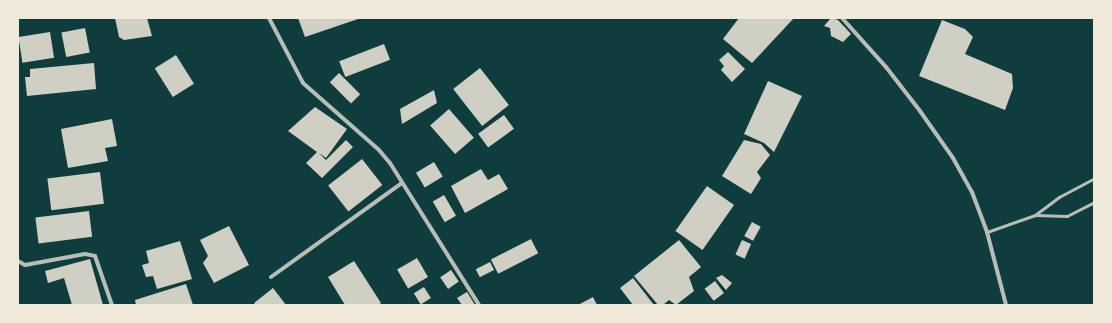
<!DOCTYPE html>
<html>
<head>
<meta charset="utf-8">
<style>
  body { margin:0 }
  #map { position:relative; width:1112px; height:323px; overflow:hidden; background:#0f3d3e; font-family:"PT Sans",sans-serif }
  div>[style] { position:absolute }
  .building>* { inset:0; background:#cfcfc3; transform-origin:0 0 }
  .service>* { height:3px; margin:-1.5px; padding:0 1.5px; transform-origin:1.5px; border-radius:1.5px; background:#b8beb3 }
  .minor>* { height:4px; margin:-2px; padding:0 2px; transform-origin:2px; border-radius:2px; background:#b8beb3 }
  span { translate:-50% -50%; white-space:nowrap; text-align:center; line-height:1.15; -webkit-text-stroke:3px #f1e9da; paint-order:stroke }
  .frame { position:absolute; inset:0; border:19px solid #f1e9da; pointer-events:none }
</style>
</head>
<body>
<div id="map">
  <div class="building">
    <i style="clip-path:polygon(115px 18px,147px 18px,152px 36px,124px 40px,119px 37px)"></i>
    <i style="clip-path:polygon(298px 18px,361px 18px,305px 37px)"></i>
    <i style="clip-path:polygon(739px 18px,794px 18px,752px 63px,723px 39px)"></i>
    <i style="clip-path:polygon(831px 18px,838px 20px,851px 34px,843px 42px,831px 36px,830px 28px,824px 26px)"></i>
    <i style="clip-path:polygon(942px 20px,965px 29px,973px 37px,965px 54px,1012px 74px,1013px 88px,1005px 110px,919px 76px)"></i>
    <i style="left:85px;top:28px;width:25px;height:24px;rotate:79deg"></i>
    <i style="left:50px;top:32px;width:26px;height:32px;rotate:81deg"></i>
    <i style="left:384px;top:44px;width:17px;height:48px;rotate:69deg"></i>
    <i style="clip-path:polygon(728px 52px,745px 69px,732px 82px,721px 70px,724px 66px,719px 60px)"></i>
    <i style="left:176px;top:55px;width:34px;height:25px;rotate:58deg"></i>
    <i style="clip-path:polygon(94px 63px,96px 89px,27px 96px,25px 77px,30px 77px,30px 69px)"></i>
    <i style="left:480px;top:68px;width:47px;height:34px;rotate:52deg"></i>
    <i style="left:339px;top:73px;width:30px;height:13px;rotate:45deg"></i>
    <i style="clip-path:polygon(768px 81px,802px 96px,774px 152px,764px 143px,744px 134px)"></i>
    <i style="clip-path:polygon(434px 90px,437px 103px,402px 124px,400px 109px)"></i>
    <i style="clip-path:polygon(315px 107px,347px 129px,326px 158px,319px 153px,326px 160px,346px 140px,353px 147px,322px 178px,306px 163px,317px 152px,288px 131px)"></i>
    <i style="left:449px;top:109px;width:38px;height:25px;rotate:49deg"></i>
    <i style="left:504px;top:115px;width:17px;height:32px;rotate:54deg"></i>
    <i style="clip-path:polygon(112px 119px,117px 146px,105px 148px,108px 161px,68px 168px,61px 129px)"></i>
    <i style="clip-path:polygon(744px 140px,761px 144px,770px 155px,757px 172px,761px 178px,751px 194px,722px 176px)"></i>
    <i style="left:362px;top:159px;width:33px;height:43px;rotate:52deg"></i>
    <i style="left:434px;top:162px;width:17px;height:21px;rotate:59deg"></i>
    <i style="clip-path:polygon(481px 169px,488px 180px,499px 174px,508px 189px,465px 213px,451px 186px)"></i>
    <i style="left:100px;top:172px;width:32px;height:53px;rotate:83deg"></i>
    <i style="left:707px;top:186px;width:33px;height:55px;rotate:35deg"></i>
    <i style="left:444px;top:195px;width:24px;height:13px;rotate:60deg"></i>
    <i style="left:89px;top:211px;width:26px;height:54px;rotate:83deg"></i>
    <i style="left:752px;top:222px;width:10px;height:16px;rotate:29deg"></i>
    <i style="clip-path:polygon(229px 226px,249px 265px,214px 283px,203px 263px,208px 256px,200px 240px)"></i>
    <i style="left:531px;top:239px;width:16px;height:45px;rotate:63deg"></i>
    <i style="clip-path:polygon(679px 240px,701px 267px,689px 277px,694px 291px,676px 305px,669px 300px,663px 305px,658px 305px,634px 276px)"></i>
    <i style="left:742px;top:240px;width:10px;height:16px;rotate:24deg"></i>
    <i style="clip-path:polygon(180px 241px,192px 279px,157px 289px,153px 276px,146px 277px,142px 265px,149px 263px,146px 251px)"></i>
    <i style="left:417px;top:258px;width:22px;height:23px;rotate:60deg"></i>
    <i style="clip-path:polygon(90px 259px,103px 305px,72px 305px,64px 278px,48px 283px,45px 271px)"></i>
    <i style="clip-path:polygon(354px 261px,381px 303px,378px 305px,345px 305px,328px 277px)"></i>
    <i style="left:490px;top:262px;width:9px;height:16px;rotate:63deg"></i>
    <i style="left:451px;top:270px;width:14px;height:13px;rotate:56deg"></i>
    <i style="clip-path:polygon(722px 275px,732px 283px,726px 290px,716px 278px)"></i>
    <i style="clip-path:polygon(633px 278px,654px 305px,633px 305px,620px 288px)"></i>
    <i style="left:715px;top:281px;width:15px;height:13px;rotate:53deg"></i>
    <i style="clip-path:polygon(186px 284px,193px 305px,136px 305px,135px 300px)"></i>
    <i style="left:424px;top:287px;width:13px;height:12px;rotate:58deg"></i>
    <i style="clip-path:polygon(273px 288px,286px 305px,256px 305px,254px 303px)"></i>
    <i style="clip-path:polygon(467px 292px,475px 305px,462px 305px,457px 298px)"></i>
    <i style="clip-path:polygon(593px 297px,597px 305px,578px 305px)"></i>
  </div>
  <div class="service">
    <i style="left:1035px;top:215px;width:32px;rotate:2deg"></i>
    <i style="left:1067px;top:216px;width:30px;rotate:-27deg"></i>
    <i style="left:987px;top:232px;width:51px;rotate:-19.5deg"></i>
    <i style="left:1035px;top:215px;width:30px;rotate:-37deg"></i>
    <i style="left:1059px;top:197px;width:40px;rotate:-28deg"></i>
  </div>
  <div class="minor">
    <i style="left:269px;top:18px;width:73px;rotate:62.4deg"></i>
    <i style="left:303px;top:83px;width:101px;rotate:41.4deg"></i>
    <i style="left:379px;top:150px;width:17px;rotate:50deg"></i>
    <i style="left:390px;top:163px;width:168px;rotate:57.9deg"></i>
    <i style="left:842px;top:18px;width:66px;rotate:48.1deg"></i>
    <i style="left:886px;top:67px;width:56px;rotate:52.3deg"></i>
    <i style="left:920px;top:111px;width:57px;rotate:54.9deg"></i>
    <i style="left:953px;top:158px;width:39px;rotate:61deg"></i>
    <i style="left:972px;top:192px;width:43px;rotate:69.4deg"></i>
    <i style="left:987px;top:232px;width:75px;rotate:75.4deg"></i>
    <i style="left:18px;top:261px;width:8px;rotate:30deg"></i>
    <i style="left:25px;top:265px;width:61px;rotate:-10.4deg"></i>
    <i style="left:85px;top:254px;width:10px;rotate:11deg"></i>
    <i style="left:95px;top:256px;width:52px;rotate:70.9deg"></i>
    <i style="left:271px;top:277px;width:161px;rotate:-35.7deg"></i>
  </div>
  <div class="frame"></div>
</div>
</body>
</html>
